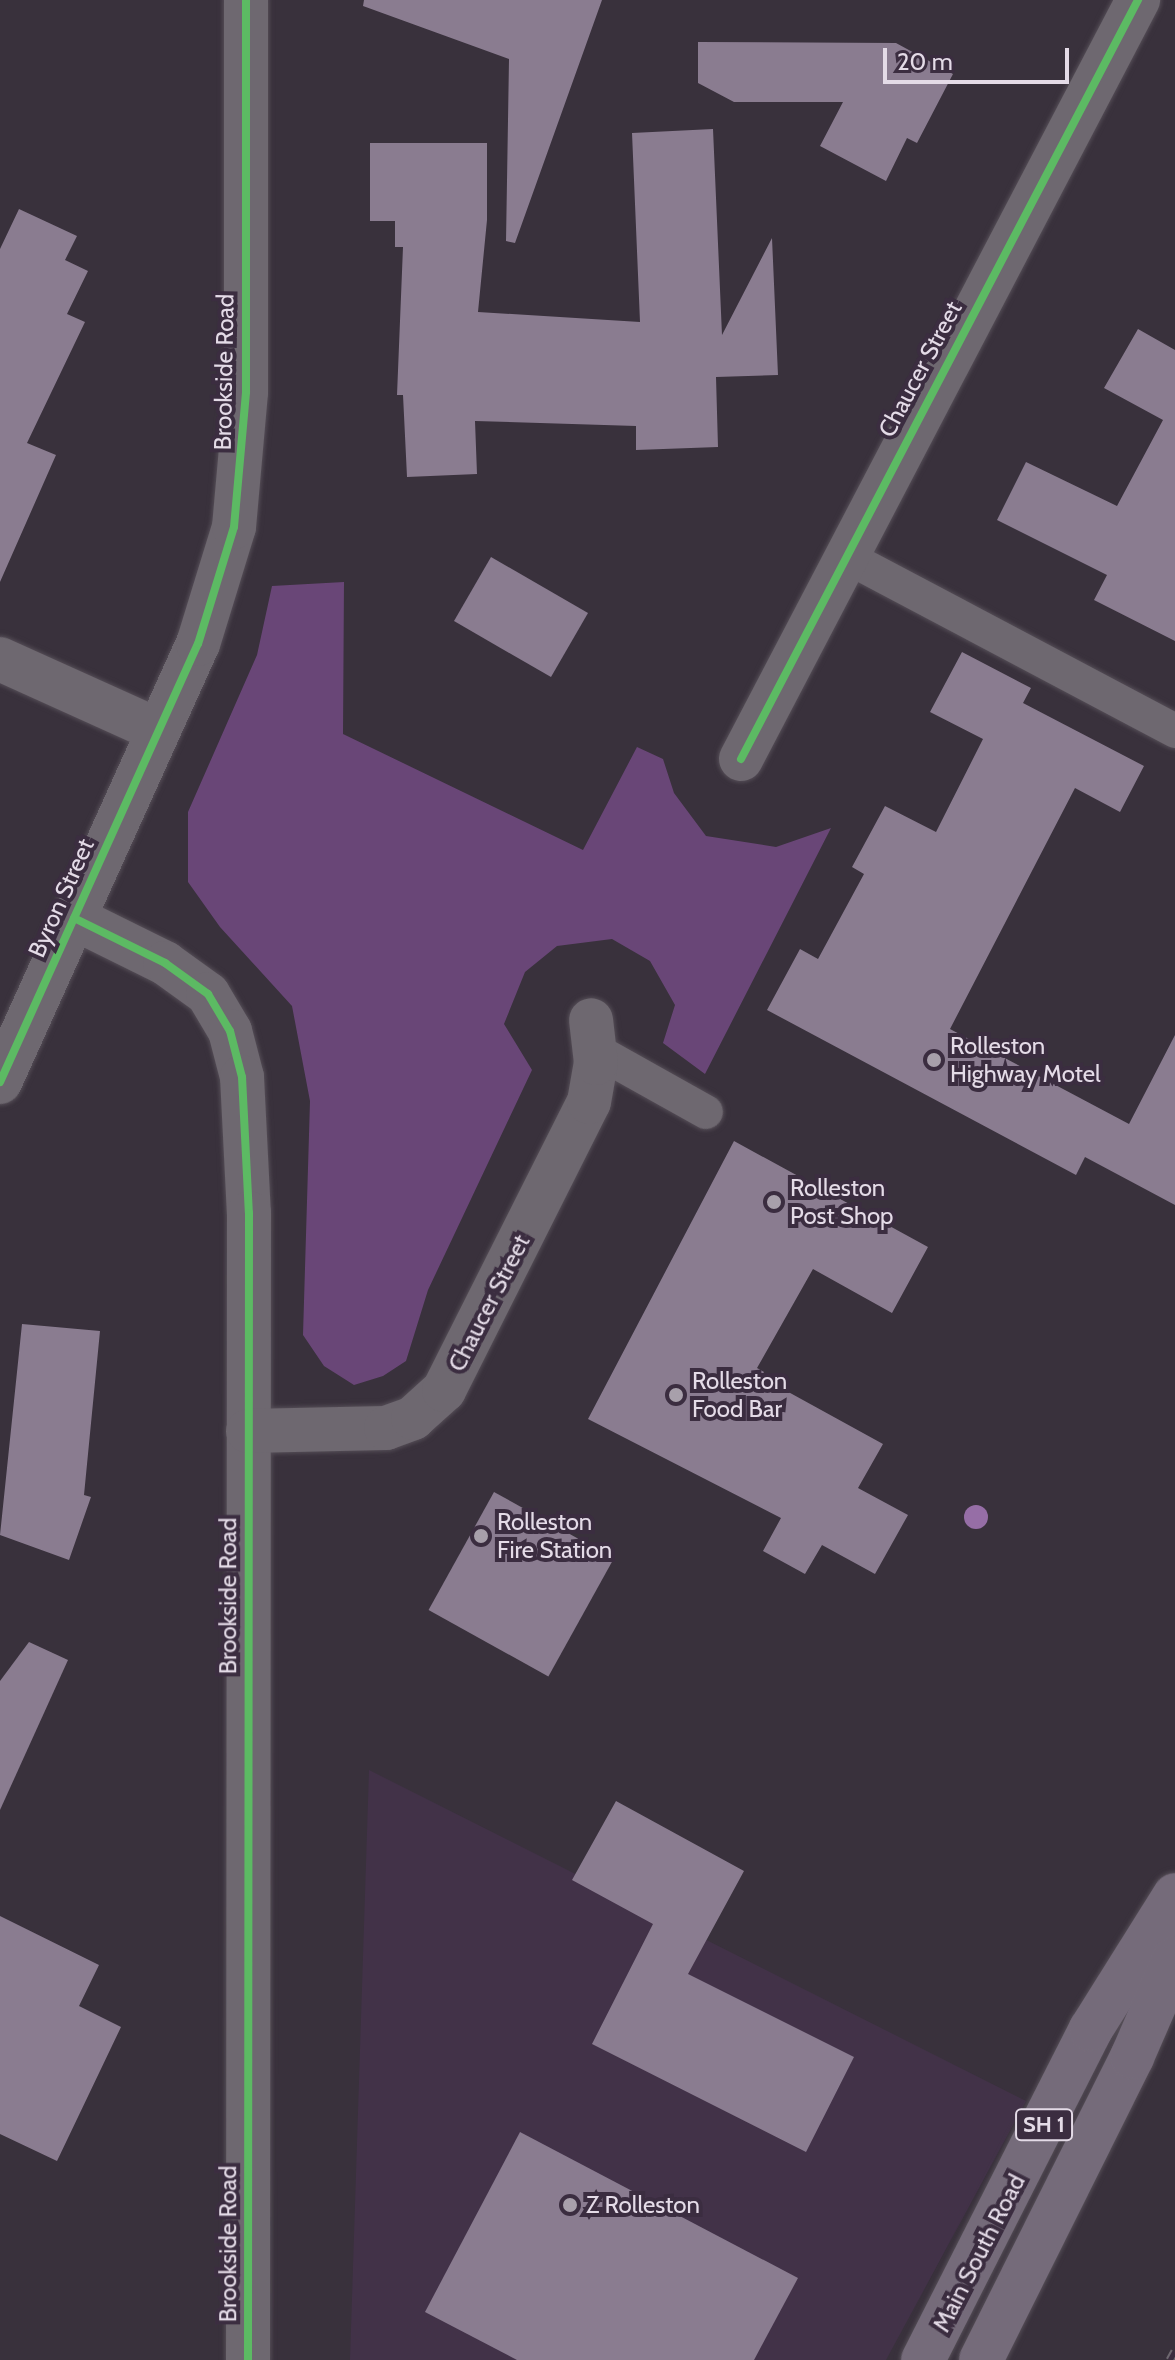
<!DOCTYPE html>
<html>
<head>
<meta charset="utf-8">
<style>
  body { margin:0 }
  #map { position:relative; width:1175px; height:2360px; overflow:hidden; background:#39313c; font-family:Cabin,sans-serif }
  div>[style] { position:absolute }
  .built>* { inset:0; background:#423248 }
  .green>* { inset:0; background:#694677 }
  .building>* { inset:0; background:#8a7c90; transform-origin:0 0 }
  .roads { filter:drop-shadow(0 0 2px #544d56) drop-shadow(0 0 2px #544d56) }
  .service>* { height:34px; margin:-17px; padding:0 17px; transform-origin:17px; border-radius:17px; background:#6e6870 }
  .minor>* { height:44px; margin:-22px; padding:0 22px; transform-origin:22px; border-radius:22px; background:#6e6870 }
  .tertiary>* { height:44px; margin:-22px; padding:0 22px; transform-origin:22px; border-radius:22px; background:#6e6870 }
  .trunk>* { height:44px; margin:-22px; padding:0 22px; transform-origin:22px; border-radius:22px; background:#756b7a }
  .rail>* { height:9px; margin-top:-4.5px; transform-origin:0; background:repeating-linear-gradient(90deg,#3b2d40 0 18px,#6e6870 0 36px); box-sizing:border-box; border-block:2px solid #6e6870 }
  .cycleway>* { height:8px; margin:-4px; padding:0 4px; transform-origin:4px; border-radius:4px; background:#5cba63 }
  .trees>* { width:24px; height:24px; margin:-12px; border-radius:50%; background:#966ea6 }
  .dots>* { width:22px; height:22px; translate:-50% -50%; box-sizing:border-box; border:4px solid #3b2d40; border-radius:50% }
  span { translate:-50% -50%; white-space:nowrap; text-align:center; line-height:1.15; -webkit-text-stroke:8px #3b2d40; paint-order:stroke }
  .shield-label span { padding:2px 6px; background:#3b2d40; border:2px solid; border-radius:6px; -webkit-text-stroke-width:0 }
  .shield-label { font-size:22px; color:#e4dbe7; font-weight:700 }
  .street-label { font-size:24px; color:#e4dbe7 }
  .poi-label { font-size:24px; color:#e4dbe7 }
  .left { translate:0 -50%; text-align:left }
  .scale { position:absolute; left:883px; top:48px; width:186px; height:36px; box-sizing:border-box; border:4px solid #e4dbe7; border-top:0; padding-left:10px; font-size:24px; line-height:28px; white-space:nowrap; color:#e4dbe7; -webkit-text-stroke:6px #3b2d40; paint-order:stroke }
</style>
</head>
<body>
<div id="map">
  <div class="built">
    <i style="clip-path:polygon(369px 1770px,1026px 2101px,886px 2360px,350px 2360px)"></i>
  </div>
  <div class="green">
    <i style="clip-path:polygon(344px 582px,343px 734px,583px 850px,637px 747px,663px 759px,674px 793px,706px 836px,776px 847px,831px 828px,705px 1074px,663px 1043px,675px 1005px,650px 961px,612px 939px,557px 946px,525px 972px,504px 1024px,532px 1070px,428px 1290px,406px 1361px,383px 1376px,354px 1385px,324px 1366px,303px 1335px,310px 1101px,292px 1006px,220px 927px,188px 882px,188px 812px,257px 655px,272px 586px)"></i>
  </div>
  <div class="building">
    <i style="clip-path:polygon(364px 0,602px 0,515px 243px,506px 241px,509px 59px,363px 6px)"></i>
    <i style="clip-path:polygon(698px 42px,896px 43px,953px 74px,917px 143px,907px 138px,886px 181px,820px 146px,843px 102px,734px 102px,698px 83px)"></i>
    <i style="clip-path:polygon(713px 129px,722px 335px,772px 238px,778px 375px,716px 377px,718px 447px,636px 450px,636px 426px,475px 421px,477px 474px,407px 477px,403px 395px,397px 395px,403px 247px,395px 247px,395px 221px,370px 221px,370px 143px,487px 143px,487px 220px,478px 312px,640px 322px,632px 133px)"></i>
    <i style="clip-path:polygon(19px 209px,77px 236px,65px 260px,88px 271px,67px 314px,85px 322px,27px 443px,56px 455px,0 582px,0 249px)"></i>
    <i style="clip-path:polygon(1138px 329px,1175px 350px,1175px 641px,1094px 600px,1107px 575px,997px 520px,1026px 462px,1117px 506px,1163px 420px,1104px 388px)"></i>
    <i style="left:491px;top:557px;width:112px;height:74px;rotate:30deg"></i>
    <i style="clip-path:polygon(962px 652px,1031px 688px,1023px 703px,1144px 766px,1120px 812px,1075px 788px,950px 1029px,1129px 1124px,1175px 1035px,1175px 1205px,1085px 1157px,1076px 1175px,767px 1010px,800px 949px,818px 959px,864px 874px,852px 867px,885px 806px,936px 832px,983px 739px,930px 712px)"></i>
    <i style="clip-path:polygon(734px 1141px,928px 1247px,892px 1313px,813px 1269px,757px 1368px,764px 1372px,761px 1377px,883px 1444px,858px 1488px,908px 1515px,875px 1574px,822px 1545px,805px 1574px,763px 1551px,781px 1518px,588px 1419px)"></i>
    <i style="clip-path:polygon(22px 1324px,100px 1331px,84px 1495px,91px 1497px,69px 1560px,0 1535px)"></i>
    <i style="left:494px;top:1492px;width:137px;height:135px;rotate:29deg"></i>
    <i style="clip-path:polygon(29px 1642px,68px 1660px,0 1810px,0 1681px)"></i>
    <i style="clip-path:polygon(616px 1801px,744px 1871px,688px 1974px,854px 2057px,806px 2152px,592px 2044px,653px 1924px,572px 1880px)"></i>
    <i style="clip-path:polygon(0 1916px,99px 1965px,79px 2006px,121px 2027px,57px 2161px,0 2134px)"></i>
    <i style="clip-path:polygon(520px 2132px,798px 2278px,754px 2360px,517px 2360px,425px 2312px)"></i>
  </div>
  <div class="roads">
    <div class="service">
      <i style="left:845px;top:556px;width:374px;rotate:27.9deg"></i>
      <i style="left:595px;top:1050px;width:127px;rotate:29.2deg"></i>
    </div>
    <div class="minor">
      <i style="left:0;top:659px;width:172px;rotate:24.3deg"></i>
      <i style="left:741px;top:759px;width:857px;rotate:-62.39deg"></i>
      <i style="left:74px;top:918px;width:102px;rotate:26.3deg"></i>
      <i style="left:165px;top:963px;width:53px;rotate:35.8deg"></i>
      <i style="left:208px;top:994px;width:43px;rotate:59.3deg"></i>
      <i style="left:230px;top:1031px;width:48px;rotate:75.4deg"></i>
      <i style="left:242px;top:1077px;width:136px;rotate:87.1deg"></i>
      <i style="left:249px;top:1213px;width:1147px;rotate:90.05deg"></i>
      <i style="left:248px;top:1431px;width:138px;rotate:-1.2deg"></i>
      <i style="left:386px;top:1428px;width:29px;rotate:-20deg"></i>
      <i style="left:413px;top:1418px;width:42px;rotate:-42.1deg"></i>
      <i style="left:444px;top:1390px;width:322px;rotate:-63.3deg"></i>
      <i style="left:589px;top:1102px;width:40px;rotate:-80deg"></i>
      <i style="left:596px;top:1063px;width:43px;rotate:-96.6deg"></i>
    </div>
    <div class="tertiary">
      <i style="left:0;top:1082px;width:481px;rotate:-65.7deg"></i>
      <i style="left:198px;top:644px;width:122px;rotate:-72.9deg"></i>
      <i style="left:234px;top:527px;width:136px;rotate:-84.9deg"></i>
      <i style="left:246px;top:392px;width:392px;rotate:-90deg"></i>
    </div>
    <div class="trunk">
      <i style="left:923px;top:2360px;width:371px;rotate:-63.1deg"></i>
      <i style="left:1091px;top:2029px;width:158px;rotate:-57.9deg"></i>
      <i style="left:981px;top:2360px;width:339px;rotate:-63.5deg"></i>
      <i style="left:1132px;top:2057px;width:108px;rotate:-66.5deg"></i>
    </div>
  </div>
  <div class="rail">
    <i style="left:1170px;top:2360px;width:10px;rotate:-61deg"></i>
  </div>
  <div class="cycleway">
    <i style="left:741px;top:759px;width:857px;rotate:-62.39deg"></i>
    <i style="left:74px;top:918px;width:102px;rotate:26.3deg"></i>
    <i style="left:165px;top:963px;width:53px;rotate:35.8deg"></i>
    <i style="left:208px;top:994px;width:43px;rotate:59.3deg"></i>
    <i style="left:230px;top:1031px;width:48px;rotate:75.4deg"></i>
    <i style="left:242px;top:1077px;width:136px;rotate:87.1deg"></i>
    <i style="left:249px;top:1213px;width:1147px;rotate:90.05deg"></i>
    <i style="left:0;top:1082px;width:481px;rotate:-65.7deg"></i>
    <i style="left:198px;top:644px;width:122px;rotate:-72.9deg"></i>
    <i style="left:234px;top:527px;width:136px;rotate:-84.9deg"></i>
    <i style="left:246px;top:392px;width:392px;rotate:-90deg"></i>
  </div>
  <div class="trees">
    <i style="left:976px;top:1517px"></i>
  </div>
  <div class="dots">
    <i style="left:934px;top:1060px;background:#a8a0ab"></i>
    <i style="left:774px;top:1202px;background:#a8a0ab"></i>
    <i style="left:676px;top:1395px;background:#a8a0ab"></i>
    <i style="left:481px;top:1536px;background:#a8a0ab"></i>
    <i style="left:570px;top:2205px;background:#a8a0ab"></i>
  </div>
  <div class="shield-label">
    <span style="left:1044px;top:2125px">SH 1</span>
  </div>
  <div class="street-label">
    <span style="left:920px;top:369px;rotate:-62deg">Chaucer Street</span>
    <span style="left:224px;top:372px;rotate:-89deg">Brookside Road</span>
    <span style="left:61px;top:898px;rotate:-66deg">Byron Street</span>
    <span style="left:489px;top:1303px;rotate:-63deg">Chaucer Street</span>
    <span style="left:228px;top:1596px;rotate:-90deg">Brookside Road</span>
    <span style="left:228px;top:2244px;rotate:-90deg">Brookside Road</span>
    <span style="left:979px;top:2253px;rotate:-63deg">Main South Road</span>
  </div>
  <div class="poi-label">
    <span class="left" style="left:950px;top:1060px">Rolleston<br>Highway Motel</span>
    <span class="left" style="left:790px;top:1202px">Rolleston<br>Post Shop</span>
    <span class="left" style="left:692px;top:1395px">Rolleston<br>Food Bar</span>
    <span class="left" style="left:497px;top:1536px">Rolleston<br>Fire Station</span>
    <span class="left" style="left:586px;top:2205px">Z Rolleston</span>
  </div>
  <div class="scale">20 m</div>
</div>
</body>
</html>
